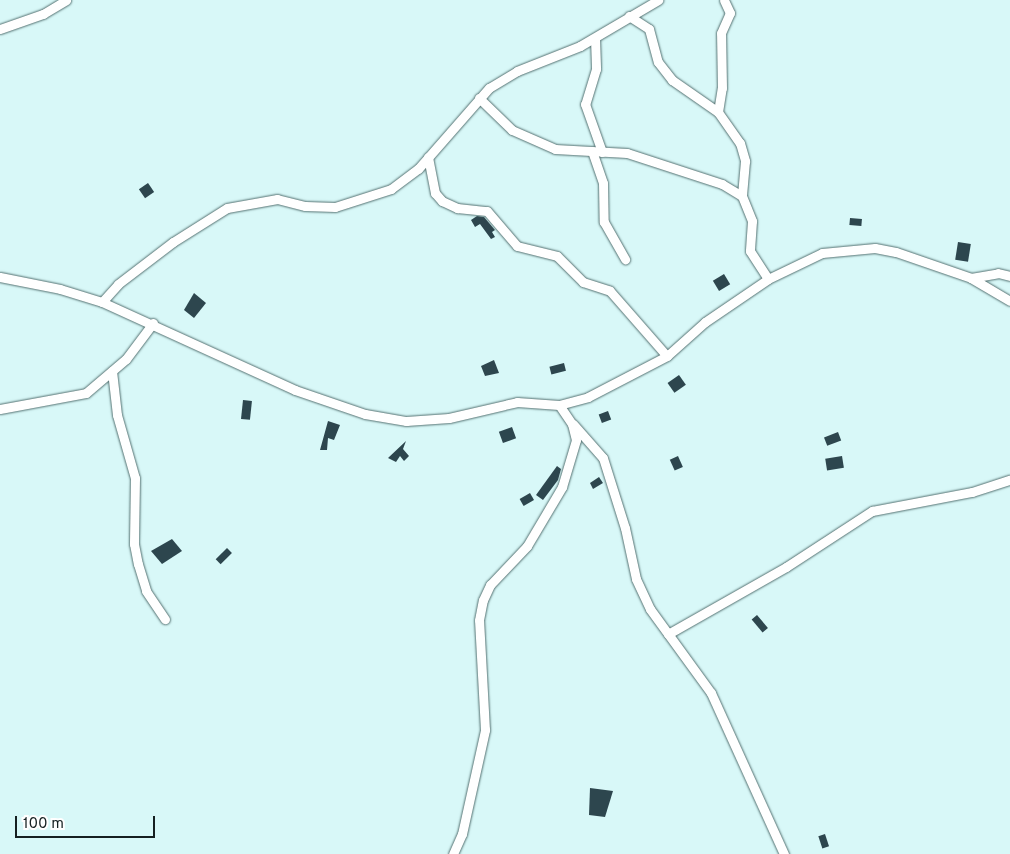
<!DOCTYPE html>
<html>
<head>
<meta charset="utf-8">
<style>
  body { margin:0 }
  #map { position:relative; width:1010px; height:854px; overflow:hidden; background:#d8f8f8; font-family:Overpass,sans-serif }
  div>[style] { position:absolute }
  .building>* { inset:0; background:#2d464e; transform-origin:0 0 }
  .roads { filter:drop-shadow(0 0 1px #547171) drop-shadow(0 0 1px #547171) }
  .street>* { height:9px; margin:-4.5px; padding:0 4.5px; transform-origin:4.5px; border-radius:4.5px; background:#fff }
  span { translate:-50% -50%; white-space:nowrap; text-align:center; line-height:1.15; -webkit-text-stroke:5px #fff; paint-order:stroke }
  .scale { position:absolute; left:15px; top:816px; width:140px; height:22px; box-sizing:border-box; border:2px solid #152021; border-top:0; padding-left:6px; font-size:15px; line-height:18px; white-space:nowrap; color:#152021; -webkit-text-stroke:4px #fff; paint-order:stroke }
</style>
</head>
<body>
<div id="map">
  <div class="building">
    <i style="left:148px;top:183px;width:11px;height:11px;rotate:56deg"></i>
    <i style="clip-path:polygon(477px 216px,484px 217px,495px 230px,492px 232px,495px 237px,491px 239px,480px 224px,475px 227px,471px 220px)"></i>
    <i style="left:850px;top:218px;width:12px;height:7px;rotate:5deg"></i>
    <i style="left:958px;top:242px;width:13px;height:18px;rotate:9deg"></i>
    <i style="left:724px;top:274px;width:12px;height:13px;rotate:59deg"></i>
    <i style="clip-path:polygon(194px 293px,206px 303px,194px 318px,184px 310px)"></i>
    <i style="clip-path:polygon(494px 360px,499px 373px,485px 376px,481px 366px)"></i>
    <i style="left:564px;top:363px;width:8px;height:15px;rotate:76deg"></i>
    <i style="left:679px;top:375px;width:12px;height:14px;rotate:55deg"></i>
    <i style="left:243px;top:400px;width:9px;height:19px;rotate:6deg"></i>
    <i style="left:608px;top:411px;width:9px;height:10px;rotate:69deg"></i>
    <i style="clip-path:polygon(328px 421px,340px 425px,334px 440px,328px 438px,327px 450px,320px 450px)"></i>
    <i style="left:512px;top:427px;width:12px;height:14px;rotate:70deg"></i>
    <i style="left:838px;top:432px;width:9px;height:15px;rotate:69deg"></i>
    <i style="clip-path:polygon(406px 441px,403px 449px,409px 456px,404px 461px,400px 456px,396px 462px,388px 458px)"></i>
    <i style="left:678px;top:456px;width:12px;height:9px;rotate:66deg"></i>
    <i style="left:842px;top:456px;width:12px;height:17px;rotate:81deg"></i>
    <i style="clip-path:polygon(557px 466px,561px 469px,558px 480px,543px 500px,536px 495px)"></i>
    <i style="clip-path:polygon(599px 477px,603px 483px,593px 489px,590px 483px)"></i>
    <i style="left:530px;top:493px;width:8px;height:12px;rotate:60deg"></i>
    <i style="clip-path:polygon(172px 539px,182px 551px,162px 564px,151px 551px)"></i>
    <i style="left:227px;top:548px;width:7px;height:16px;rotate:45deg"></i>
    <i style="left:757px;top:615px;width:17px;height:7px;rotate:50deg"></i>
    <i style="clip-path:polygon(590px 788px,613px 791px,605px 817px,589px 815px)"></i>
    <i style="left:825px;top:834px;width:13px;height:7px;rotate:72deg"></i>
  </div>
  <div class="roads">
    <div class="street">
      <i style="left:629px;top:16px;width:24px;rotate:33deg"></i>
      <i style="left:649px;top:29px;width:34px;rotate:75deg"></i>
      <i style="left:658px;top:62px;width:23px;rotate:52deg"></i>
      <i style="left:672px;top:80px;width:56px;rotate:34.8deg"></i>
      <i style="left:718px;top:112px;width:38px;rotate:55deg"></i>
      <i style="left:740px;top:143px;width:19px;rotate:74deg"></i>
      <i style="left:745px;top:161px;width:35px;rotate:95deg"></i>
      <i style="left:742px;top:196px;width:27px;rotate:68deg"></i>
      <i style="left:752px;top:221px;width:30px;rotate:94deg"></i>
      <i style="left:750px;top:251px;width:33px;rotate:57deg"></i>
      <i style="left:0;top:29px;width:46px;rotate:-19.2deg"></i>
      <i style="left:43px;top:14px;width:27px;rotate:-31deg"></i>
      <i style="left:595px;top:38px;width:31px;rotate:88deg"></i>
      <i style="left:596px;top:69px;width:37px;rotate:107deg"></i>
      <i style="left:585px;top:104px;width:51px;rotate:70.5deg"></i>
      <i style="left:479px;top:98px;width:46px;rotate:44.1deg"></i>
      <i style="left:512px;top:130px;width:47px;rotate:23.8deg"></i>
      <i style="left:555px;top:149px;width:72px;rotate:3.2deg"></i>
      <i style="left:627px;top:153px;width:100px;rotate:18.1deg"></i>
      <i style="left:722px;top:184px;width:23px;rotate:31deg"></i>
      <i style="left:718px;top:112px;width:24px;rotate:-81deg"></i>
      <i style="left:722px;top:88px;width:55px;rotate:-91deg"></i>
      <i style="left:721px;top:33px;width:22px;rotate:-66deg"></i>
      <i style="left:730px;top:13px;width:14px;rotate:-115deg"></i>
      <i style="left:592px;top:151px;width:34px;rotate:71deg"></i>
      <i style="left:603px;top:183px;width:39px;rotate:89deg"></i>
      <i style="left:604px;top:222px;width:43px;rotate:60.4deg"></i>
      <i style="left:428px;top:157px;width:37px;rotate:79deg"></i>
      <i style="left:435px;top:193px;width:11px;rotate:49deg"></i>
      <i style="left:442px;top:201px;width:17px;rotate:25deg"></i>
      <i style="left:457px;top:208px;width:30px;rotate:6deg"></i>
      <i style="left:487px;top:211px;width:46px;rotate:49.4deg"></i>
      <i style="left:517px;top:246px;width:41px;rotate:14deg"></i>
      <i style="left:557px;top:256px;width:37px;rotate:45deg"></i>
      <i style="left:583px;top:282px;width:28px;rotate:18deg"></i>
      <i style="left:610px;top:291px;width:86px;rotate:48.8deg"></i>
      <i style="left:0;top:277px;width:61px;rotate:11.3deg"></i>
      <i style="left:60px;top:289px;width:44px;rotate:17.2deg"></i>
      <i style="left:102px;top:302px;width:212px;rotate:24.5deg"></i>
      <i style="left:295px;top:390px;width:74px;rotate:18.9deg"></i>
      <i style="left:365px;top:414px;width:42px;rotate:9.7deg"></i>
      <i style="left:406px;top:421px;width:43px;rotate:-4deg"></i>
      <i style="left:449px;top:418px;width:70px;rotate:-13.2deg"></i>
      <i style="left:517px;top:402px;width:42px;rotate:4.1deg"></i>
      <i style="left:559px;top:405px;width:30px;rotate:-15deg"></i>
      <i style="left:588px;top:397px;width:89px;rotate:-27.4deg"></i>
      <i style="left:667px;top:356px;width:51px;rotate:-41.8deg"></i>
      <i style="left:705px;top:322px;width:76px;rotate:-34.3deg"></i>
      <i style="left:768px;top:279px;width:60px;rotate:-25.7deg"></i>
      <i style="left:822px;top:253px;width:53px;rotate:-5.4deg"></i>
      <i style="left:875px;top:248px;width:21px;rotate:11deg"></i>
      <i style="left:896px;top:252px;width:79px;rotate:19.1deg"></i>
      <i style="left:971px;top:278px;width:45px;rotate:30.5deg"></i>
      <i style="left:971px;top:278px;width:27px;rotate:-10deg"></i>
      <i style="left:998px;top:273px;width:12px;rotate:14deg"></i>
      <i style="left:102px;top:302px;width:24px;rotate:-48deg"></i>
      <i style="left:118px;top:284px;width:69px;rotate:-37.4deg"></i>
      <i style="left:173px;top:242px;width:64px;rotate:-32.2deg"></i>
      <i style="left:227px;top:208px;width:51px;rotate:-10.2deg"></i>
      <i style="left:277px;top:199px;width:29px;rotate:14deg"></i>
      <i style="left:305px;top:206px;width:30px;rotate:2deg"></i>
      <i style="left:335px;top:207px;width:59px;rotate:-17.8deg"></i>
      <i style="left:391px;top:189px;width:34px;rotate:-37deg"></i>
      <i style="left:418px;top:169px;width:108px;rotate:-48.8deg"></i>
      <i style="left:489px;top:88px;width:33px;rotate:-31deg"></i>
      <i style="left:517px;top:71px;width:68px;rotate:-21.6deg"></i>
      <i style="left:580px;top:46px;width:91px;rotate:-30.5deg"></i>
      <i style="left:112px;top:371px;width:44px;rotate:83.5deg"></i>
      <i style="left:117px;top:415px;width:66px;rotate:74.1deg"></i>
      <i style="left:135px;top:478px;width:66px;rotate:90.9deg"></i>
      <i style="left:134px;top:544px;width:20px;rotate:79deg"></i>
      <i style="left:138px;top:564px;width:28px;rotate:73deg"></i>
      <i style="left:146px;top:591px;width:34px;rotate:56deg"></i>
      <i style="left:0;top:409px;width:87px;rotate:-10.5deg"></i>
      <i style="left:86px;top:393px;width:52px;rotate:-40.4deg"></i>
      <i style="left:126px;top:359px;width:45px;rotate:-53.1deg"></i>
      <i style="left:573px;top:424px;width:45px;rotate:48.6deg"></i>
      <i style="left:603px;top:458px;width:73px;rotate:72.6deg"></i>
      <i style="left:625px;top:528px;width:52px;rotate:77.8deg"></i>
      <i style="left:636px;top:579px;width:33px;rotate:65deg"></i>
      <i style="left:650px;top:609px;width:104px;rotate:54deg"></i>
      <i style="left:711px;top:693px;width:177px;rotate:65.6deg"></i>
      <i style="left:668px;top:634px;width:136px;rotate:-29.6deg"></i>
      <i style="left:786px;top:567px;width:103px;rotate:-33.1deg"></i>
      <i style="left:872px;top:511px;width:102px;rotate:-10.8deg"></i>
      <i style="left:972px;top:492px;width:40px;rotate:-18deg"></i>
      <i style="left:453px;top:854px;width:22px;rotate:-66deg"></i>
      <i style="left:462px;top:834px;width:107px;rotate:-77.5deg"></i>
      <i style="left:485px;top:730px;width:110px;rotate:-93.1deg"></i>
      <i style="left:479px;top:620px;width:20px;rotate:-79deg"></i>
      <i style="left:483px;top:600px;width:17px;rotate:-65deg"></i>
      <i style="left:490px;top:585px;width:54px;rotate:-46.5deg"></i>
      <i style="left:527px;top:546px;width:69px;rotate:-59.3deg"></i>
      <i style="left:562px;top:487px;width:49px;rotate:-73.4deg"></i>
      <i style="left:576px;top:440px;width:16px;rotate:-104deg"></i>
      <i style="left:572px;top:424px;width:23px;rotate:-124deg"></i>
    </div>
  </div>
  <div class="scale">100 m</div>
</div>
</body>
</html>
